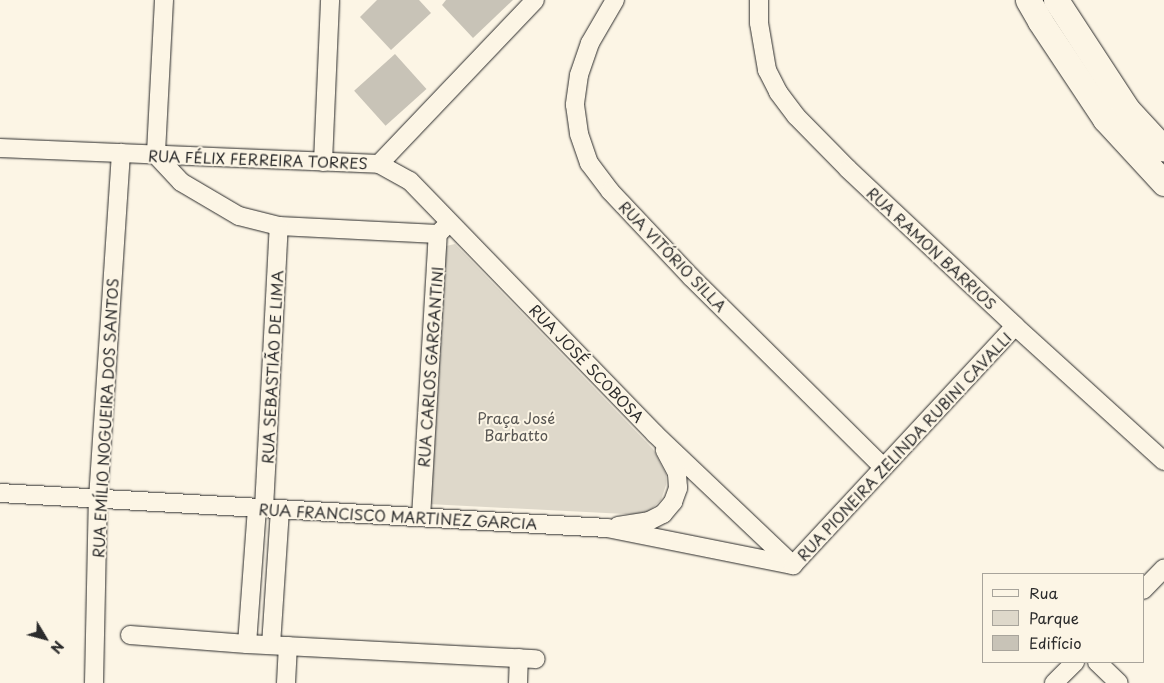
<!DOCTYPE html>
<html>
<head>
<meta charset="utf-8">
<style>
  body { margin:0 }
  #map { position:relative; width:1164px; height:683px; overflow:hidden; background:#fcf5e5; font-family:"Playpen Sans",sans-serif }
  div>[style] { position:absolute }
  .green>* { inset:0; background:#ded8ca }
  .building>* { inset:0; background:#c8c3b7; transform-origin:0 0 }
  .roads { filter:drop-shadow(0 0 1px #2b2b2b) drop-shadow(0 0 1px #2b2b2b) }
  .street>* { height:18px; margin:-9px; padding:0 9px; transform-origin:9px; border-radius:9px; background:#fcf5e5 }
  .secondary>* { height:25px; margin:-12.5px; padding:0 12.5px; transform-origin:12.5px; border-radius:12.5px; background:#fcf5e5 }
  span { translate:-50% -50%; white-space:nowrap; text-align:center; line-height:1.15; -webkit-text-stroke:4px #fcf5e5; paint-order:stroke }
  .street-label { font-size:15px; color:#2b2b2b }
  .park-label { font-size:15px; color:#585653 }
  .legend { position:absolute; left:982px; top:573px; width:162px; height:90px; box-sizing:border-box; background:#fcf5e5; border:1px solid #a8a49b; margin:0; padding:6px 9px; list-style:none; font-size:15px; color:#2b2b2b }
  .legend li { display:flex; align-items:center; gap:10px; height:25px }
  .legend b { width:25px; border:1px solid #a8a49b }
  .north { position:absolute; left:20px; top:613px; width:50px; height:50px; -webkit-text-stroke:4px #fcf5e5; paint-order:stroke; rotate:127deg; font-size:14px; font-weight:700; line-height:20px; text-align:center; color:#2b2b2b }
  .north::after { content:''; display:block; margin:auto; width:18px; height:22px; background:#2b2b2b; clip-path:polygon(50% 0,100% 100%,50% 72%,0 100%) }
</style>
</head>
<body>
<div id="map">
  <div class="green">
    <i style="clip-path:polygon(455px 244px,653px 449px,666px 474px,666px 485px,661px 500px,645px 515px,428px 504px,446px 246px)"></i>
  </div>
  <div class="building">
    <i style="clip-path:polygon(377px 0,419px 0,431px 13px,391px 50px,360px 17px)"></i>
    <i style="clip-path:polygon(446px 0,513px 0,473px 38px,442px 5px)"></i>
    <i style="left:395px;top:54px;width:47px;height:55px;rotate:48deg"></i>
  </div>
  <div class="roads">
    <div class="street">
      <i style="left:164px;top:0;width:155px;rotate:93deg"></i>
      <i style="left:156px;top:155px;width:37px;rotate:47deg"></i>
      <i style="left:181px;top:182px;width:67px;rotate:30.4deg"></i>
      <i style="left:239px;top:216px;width:41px;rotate:14deg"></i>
      <i style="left:279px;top:226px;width:159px;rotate:2.9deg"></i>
      <i style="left:615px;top:0;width:50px;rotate:120.2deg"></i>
      <i style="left:590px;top:43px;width:34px;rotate:109deg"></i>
      <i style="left:579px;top:75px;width:30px;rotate:98deg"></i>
      <i style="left:575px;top:105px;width:29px;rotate:82deg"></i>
      <i style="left:579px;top:134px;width:31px;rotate:71deg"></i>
      <i style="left:589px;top:163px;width:35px;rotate:53deg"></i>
      <i style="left:610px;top:191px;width:118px;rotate:46.7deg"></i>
      <i style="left:691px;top:277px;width:270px;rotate:44.7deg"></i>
      <i style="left:759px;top:0;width:23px;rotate:90deg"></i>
      <i style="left:759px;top:23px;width:48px;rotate:80.3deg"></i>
      <i style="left:767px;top:70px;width:25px;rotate:63deg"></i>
      <i style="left:778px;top:92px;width:30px;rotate:53deg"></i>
      <i style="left:796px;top:116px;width:74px;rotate:45.5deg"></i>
      <i style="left:848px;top:169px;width:229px;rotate:43.2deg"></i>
      <i style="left:1015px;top:326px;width:201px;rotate:42.2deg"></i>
      <i style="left:0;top:148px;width:379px;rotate:2.4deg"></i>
      <i style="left:379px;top:164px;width:35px;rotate:29deg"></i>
      <i style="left:410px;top:181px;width:352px;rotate:45.9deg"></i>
      <i style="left:655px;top:434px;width:190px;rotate:43.5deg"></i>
      <i style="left:323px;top:162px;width:162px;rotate:-87.5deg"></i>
      <i style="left:379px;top:164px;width:226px;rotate:-46.4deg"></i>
      <i style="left:0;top:493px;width:608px;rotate:3.3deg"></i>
      <i style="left:607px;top:528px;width:190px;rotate:11.3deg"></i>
      <i style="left:264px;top:508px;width:282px;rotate:-87deg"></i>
      <i style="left:421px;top:517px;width:284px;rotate:-86.6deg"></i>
      <i style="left:438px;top:234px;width:10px;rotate:-45deg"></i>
      <i style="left:618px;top:526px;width:31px;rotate:-9deg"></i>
      <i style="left:649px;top:521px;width:16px;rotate:-27deg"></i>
      <i style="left:663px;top:514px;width:16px;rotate:-50deg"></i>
      <i style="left:673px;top:502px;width:15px;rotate:-70deg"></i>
      <i style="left:678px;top:488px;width:15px;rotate:-94deg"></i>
      <i style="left:677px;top:473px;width:26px;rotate:-118deg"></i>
      <i style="left:793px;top:565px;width:326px;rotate:-47.1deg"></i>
      <i style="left:1143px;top:590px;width:30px;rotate:-46deg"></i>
      <i style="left:130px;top:635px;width:117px;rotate:4.4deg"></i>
      <i style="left:247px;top:644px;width:289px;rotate:3deg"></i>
      <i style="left:247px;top:644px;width:136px;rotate:-85.8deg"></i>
      <i style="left:271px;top:645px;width:136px;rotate:-86.2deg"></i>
      <i style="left:1097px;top:662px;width:30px;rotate:44deg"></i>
      <i style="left:94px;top:683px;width:184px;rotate:-88.8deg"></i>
      <i style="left:98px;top:499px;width:347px;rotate:-86.2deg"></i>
      <i style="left:286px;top:683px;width:37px;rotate:-87deg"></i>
      <i style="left:518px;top:683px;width:25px;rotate:-88deg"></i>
      <i style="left:1054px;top:683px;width:30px;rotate:-45deg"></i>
    </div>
    <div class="secondary">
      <i style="left:1028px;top:0;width:24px;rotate:60deg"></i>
      <i style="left:1040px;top:21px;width:118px;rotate:56.4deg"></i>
      <i style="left:1105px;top:119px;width:87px;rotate:47.3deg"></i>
      <i style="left:1056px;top:0;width:130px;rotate:56.9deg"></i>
      <i style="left:1127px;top:109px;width:54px;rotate:47.2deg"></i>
    </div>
  </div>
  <div class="street-label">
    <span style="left:258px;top:159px;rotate:2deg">RUA FÉLIX FERREIRA TORRES</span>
    <span style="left:932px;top:248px;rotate:43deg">RUA RAMON BARRIOS</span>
    <span style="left:673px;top:256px;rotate:46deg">RUA VITÓRIO SILLA</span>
    <span style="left:587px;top:363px;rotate:46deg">RUA JOSÉ SCOBOSA</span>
    <span style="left:272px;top:367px;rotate:-87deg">RUA SEBASTIÃO DE LIMA</span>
    <span style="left:430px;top:367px;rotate:-86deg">RUA CARLOS GARGANTINI</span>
    <span style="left:105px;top:418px;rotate:-87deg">RUA EMÍLIO NOGUEIRA DOS SANTOS</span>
    <span style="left:904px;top:446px;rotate:-47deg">RUA PIONEIRA ZELINDA RUBINI CAVALLI</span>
    <span style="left:398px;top:516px;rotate:3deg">RUA FRANCISCO MARTINEZ GARCIA</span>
  </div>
  <div class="park-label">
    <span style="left:516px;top:426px">Praça José<br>Barbatto</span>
  </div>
  <ul class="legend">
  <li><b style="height:6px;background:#fcf5e5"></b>Rua</li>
  <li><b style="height:14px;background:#ded8ca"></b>Parque</li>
  <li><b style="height:14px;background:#c8c3b7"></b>Edifício</li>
  </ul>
  <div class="north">N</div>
</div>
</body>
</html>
